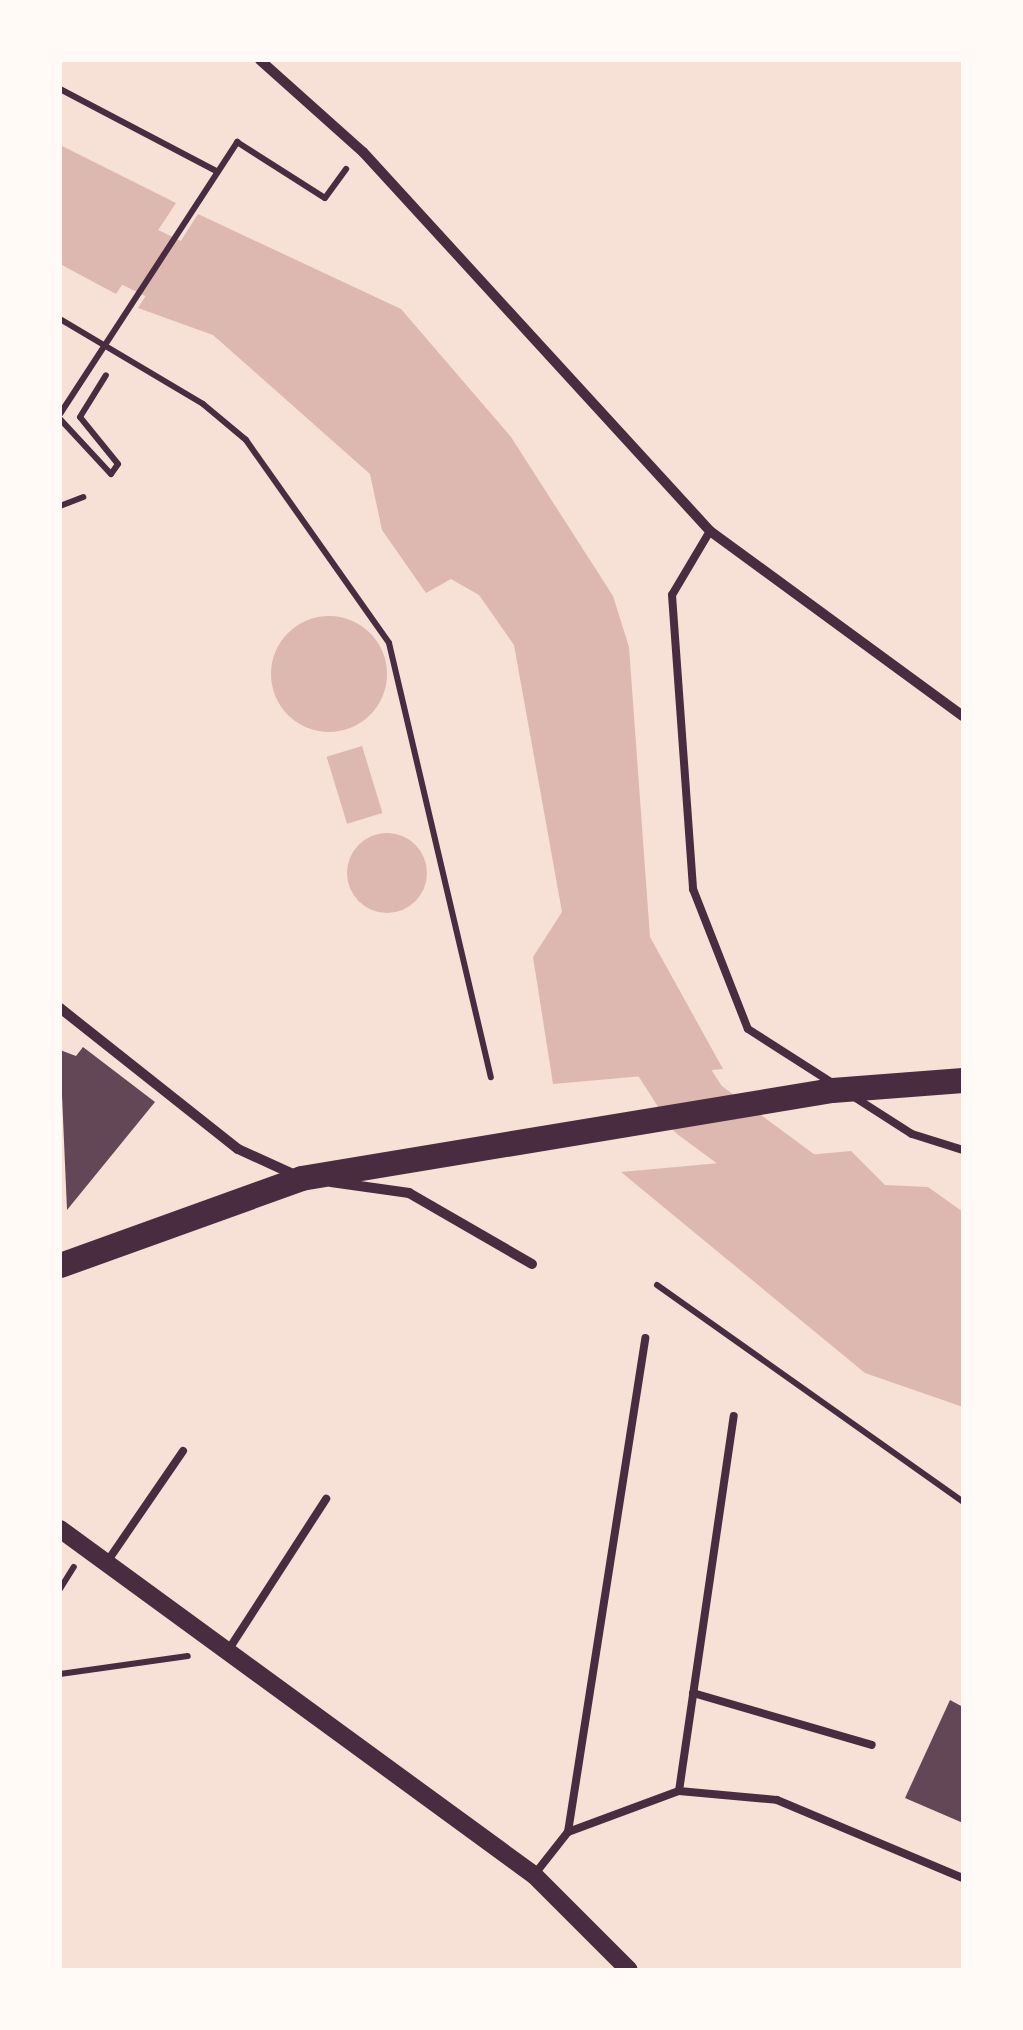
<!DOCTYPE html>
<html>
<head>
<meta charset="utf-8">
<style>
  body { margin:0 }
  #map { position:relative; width:1023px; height:2030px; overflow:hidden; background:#f7e1d7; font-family:Raleway,sans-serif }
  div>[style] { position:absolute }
  .water>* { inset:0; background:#dcb8b0; transform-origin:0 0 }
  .round { border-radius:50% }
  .river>* { height:65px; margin:-32.5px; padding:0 32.5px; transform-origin:32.5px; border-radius:32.5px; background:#dcb8b0 }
  .building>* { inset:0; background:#644757 }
  .path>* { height:6px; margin:-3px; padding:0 3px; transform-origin:3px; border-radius:3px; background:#4a2c40 }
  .service>* { height:8px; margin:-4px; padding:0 4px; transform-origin:4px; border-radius:4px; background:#4a2c40 }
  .minor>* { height:10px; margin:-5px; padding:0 5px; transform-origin:5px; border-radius:5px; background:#4a2c40 }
  .tertiary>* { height:18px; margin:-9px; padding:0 9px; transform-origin:9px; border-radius:9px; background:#4a2c40 }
  .primary>* { height:25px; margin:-12.5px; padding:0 12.5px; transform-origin:12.5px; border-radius:12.5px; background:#4a2c40 }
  span { translate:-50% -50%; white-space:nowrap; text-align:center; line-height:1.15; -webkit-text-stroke:10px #fffaf5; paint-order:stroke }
  .frame { position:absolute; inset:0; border:62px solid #fffaf5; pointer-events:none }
</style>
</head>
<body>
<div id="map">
  <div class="water">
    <i style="clip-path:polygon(60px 145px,176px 203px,116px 294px,60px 264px)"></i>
    <i style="clip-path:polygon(198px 214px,401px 309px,511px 437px,613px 596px,629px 647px,650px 937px,723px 1069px,553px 1084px,533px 957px,562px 912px,514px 645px,479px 595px,451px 579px,426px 593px,382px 530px,370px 474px,213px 335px,138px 308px)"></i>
    <i class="round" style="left:271px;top:616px;width:116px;height:116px"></i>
    <i style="left:362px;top:746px;width:70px;height:37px;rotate:73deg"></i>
    <i class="round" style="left:347px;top:833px;width:80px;height:80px"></i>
    <i style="clip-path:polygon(851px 1151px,885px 1185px,928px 1187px,963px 1212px,963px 1407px,865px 1373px,621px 1172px)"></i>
  </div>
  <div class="river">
    <i style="left:60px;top:218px;width:191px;rotate:26deg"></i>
    <i style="left:627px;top:998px;width:130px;rotate:57.5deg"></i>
    <i style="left:697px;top:1108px;width:252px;rotate:36.5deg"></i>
    <i style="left:900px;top:1258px;width:71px;rotate:27.6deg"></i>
  </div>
  <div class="building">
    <i style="clip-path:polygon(83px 1047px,155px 1102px,67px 1210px,60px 1050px,76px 1056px)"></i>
    <i style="clip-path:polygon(950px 1700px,963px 1707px,963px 1823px,905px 1798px)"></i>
  </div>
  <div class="path">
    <i style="left:60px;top:89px;width:178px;rotate:27.7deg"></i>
    <i style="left:60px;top:319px;width:166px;rotate:30.7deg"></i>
    <i style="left:203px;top:404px;width:56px;rotate:39.9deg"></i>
    <i style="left:246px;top:440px;width:248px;rotate:54.8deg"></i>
    <i style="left:389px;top:643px;width:446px;rotate:76.8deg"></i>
    <i style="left:60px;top:414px;width:325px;rotate:-56.9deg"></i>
    <i style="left:237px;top:142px;width:104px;rotate:32.5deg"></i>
    <i style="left:325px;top:198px;width:36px;rotate:-54deg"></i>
    <i style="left:60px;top:419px;width:75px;rotate:47.2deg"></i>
    <i style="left:111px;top:474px;width:12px;rotate:-55deg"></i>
    <i style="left:118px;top:464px;width:60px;rotate:-129deg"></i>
    <i style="left:80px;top:417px;width:49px;rotate:-58.2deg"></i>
    <i style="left:60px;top:506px;width:25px;rotate:-21deg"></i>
    <i style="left:657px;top:1285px;width:375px;rotate:35.3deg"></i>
    <i style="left:60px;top:1589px;width:26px;rotate:-58deg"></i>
    <i style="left:60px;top:1674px;width:129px;rotate:-8deg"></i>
  </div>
  <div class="service">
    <i style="left:710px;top:531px;width:74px;rotate:120.7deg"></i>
    <i style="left:672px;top:595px;width:295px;rotate:85.9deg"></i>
    <i style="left:693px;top:889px;width:150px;rotate:68.6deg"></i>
    <i style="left:748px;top:1029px;width:98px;rotate:32.6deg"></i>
    <i style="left:851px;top:1095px;width:72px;rotate:32.6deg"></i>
    <i style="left:912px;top:1134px;width:53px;rotate:17.4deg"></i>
    <i style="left:109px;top:1559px;width:131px;rotate:-55.6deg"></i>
    <i style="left:229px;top:1649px;width:179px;rotate:-57.1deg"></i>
    <i style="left:693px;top:1693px;width:186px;rotate:16.2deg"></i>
    <i style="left:679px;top:1791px;width:379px;rotate:-81.7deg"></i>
    <i style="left:568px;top:1832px;width:500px;rotate:-81.1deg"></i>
    <i style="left:534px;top:1875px;width:55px;rotate:-51.7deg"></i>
    <i style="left:568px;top:1832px;width:118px;rotate:-20.3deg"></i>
    <i style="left:679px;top:1791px;width:98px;rotate:5.2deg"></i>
    <i style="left:777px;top:1800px;width:202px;rotate:22.8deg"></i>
  </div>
  <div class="minor">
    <i style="left:260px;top:60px;width:138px;rotate:41.8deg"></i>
    <i style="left:363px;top:152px;width:514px;rotate:47.52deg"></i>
    <i style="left:710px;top:531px;width:313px;rotate:36.2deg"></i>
    <i style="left:60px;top:1008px;width:227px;rotate:38.4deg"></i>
    <i style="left:238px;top:1149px;width:63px;rotate:24.5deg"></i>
    <i style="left:331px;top:1182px;width:79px;rotate:8deg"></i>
    <i style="left:409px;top:1193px;width:142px;rotate:30deg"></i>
  </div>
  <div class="tertiary">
    <i style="left:60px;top:1529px;width:587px;rotate:36.13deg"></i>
    <i style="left:534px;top:1875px;width:134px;rotate:45deg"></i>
  </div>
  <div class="primary">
    <i style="left:60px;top:1265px;width:256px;rotate:-19.8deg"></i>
    <i style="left:301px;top:1178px;width:538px;rotate:-9.41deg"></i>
    <i style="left:832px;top:1090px;width:131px;rotate:-4.4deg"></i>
  </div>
  <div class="frame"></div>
</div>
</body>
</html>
